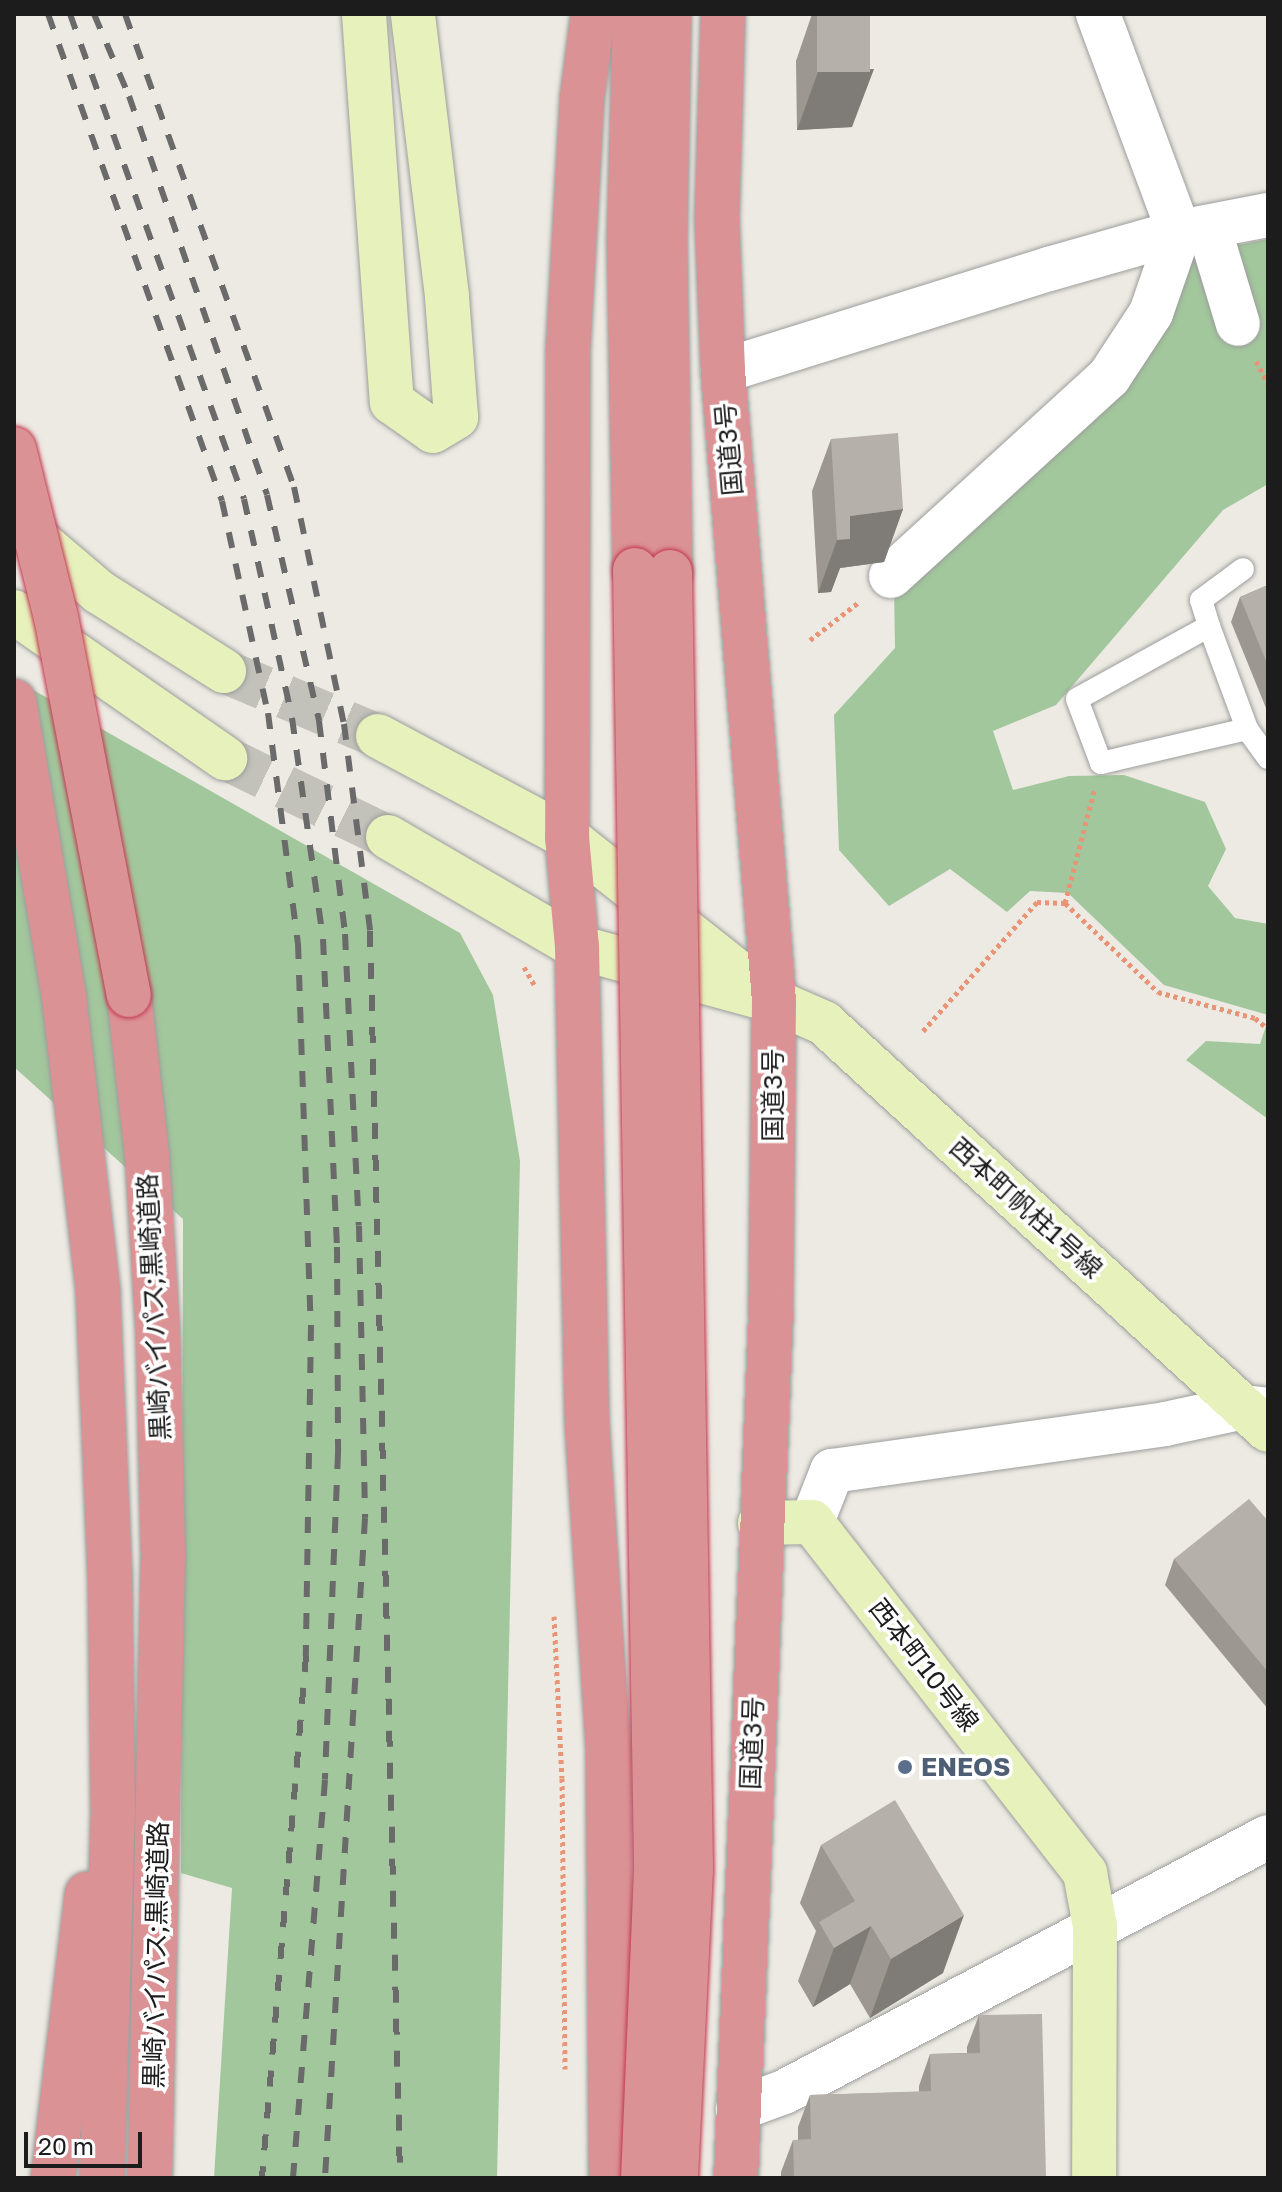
<!DOCTYPE html>
<html>
<head>
<meta charset="utf-8">
<style>
  body { margin:0 }
  #map { position:relative; width:1282px; height:2192px; overflow:hidden; background:#eceae2; font-family:"Golos Text","Noto Sans JP",sans-serif }
  div>[style] { position:absolute }
  .forest>* { inset:0; background:#a2c79c }
  .secondary-tunnel>* { height:44px; margin-top:-22px; transform-origin:0; background:repeating-linear-gradient(90deg,#c2c1ba 0 44px,transparent 0 66px) }
  .path>* { height:5px; margin-top:-2.5px; transform-origin:0; background:repeating-linear-gradient(90deg,#e99477 0 4px,transparent 0 8px) }
  .roads { filter:drop-shadow(0 0 2px #9d9d9d) drop-shadow(0 0 2px #9d9d9d) }
  .lane>* { height:22px; margin:-11px; padding:0 11px; transform-origin:11px; border-radius:11px; background:#fff }
  .street>* { height:44px; margin:-22px; padding:0 22px; transform-origin:22px; border-radius:22px; background:#fff }
  .secondary>* { height:44px; margin:-22px; padding:0 22px; transform-origin:22px; border-radius:22px; background:#e6f1bb }
  .highway>* { height:44px; margin:-22px; padding:0 22px; transform-origin:22px; border-radius:22px; background:#db9294 }
  .rail>* { height:6px; margin-top:-3px; transform-origin:0; background:repeating-linear-gradient(90deg,#6a6a6a 0 16px,transparent 0 32px) }
  .bridges { filter:drop-shadow(0 0 2px #c23851) drop-shadow(0 0 2px #c23851) }
  .highway-bridge>* { height:44px; margin:-22px; padding:0 22px; transform-origin:22px; border-radius:22px; background:#db9294 }
  .wall>* { inset:0; background:#9c9791 }
  .shaded-wall>* { inset:0; background:#7f7b76 }
  .building>* { inset:0; background:#b5b0a9; transform-origin:0 0 }
  .dots>* { width:22px; height:22px; translate:-50% -50%; box-sizing:border-box; border:4px solid #fff; border-radius:50% }
  span { translate:-50% -50%; white-space:nowrap; text-align:center; line-height:1.15; -webkit-text-stroke:7px #fff; paint-order:stroke }
  .street-label { font-size:26px; color:#1c1c1c }
  .service-label { font-size:26px; color:#4e5e75; font-weight:700 }
  .left { translate:0 -50%; text-align:left }
  .frame { position:absolute; inset:0; border:16px solid #1c1c1c; pointer-events:none }
  .scale { position:absolute; left:24px; top:2132px; width:118px; height:36px; box-sizing:border-box; border:4px solid #1c1c1c; border-top:0; padding-left:10px; font-size:24px; line-height:28px; white-space:nowrap; color:#1c1c1c; -webkit-text-stroke:6px #fff; paint-order:stroke }
</style>
</head>
<body>
<div id="map">
  <div class="forest">
    <i style="clip-path:polygon(1268px 239px,1268px 484px,1223px 510px,1056px 705px,993px 731px,1013px 790px,1069px 776px,1124px 775px,1205px 802px,1226px 849px,1208px 886px,1235px 918px,1268px 924px,1268px 1015px,1164px 985px,1068px 893px,1030px 891px,1007px 912px,950px 869px,889px 906px,839px 850px,834px 715px,895px 648px,894px 587px,1119px 385px,1182px 256px)"></i>
    <i style="clip-path:polygon(14px 679px,460px 933px,493px 995px,520px 1161px,497px 2178px,214px 2178px,232px 1888px,181px 1873px,183px 1219px,14px 1067px)"></i>
    <i style="clip-path:polygon(1268px 1020px,1268px 1119px,1186px 1060px,1206px 1041px,1260px 1044px)"></i>
  </div>
  <div class="secondary-tunnel">
    <i style="left:224px;top:671px;width:167px;rotate:22.9deg"></i>
    <i style="left:225px;top:758px;width:181px;rotate:25.9deg"></i>
  </div>
  <div class="path">
    <i style="left:1256px;top:361px;width:26px;rotate:62deg"></i>
    <i style="left:810px;top:640px;width:62px;rotate:-37.8deg"></i>
    <i style="left:1065px;top:903px;width:116px;rotate:-75.5deg"></i>
    <i style="left:524px;top:967px;width:22px;rotate:60deg"></i>
    <i style="left:923px;top:1031px;width:172px;rotate:-48.5deg"></i>
    <i style="left:1037px;top:902px;width:28px;rotate:2deg"></i>
    <i style="left:1065px;top:903px;width:129px;rotate:43.7deg"></i>
    <i style="left:1158px;top:992px;width:100px;rotate:15deg"></i>
    <i style="left:1255px;top:1018px;width:17px;rotate:40deg"></i>
    <i style="left:554px;top:1616px;width:162px;rotate:87.2deg"></i>
    <i style="left:562px;top:1778px;width:291px;rotate:89.4deg"></i>
  </div>
  <div class="roads">
    <div class="lane">
      <i style="left:1209px;top:626px;width:27px;rotate:-107deg"></i>
      <i style="left:1201px;top:600px;width:52px;rotate:-36.4deg"></i>
      <i style="left:1247px;top:729px;width:150px;rotate:166.9deg"></i>
      <i style="left:1101px;top:763px;width:68px;rotate:-110.6deg"></i>
      <i style="left:1077px;top:699px;width:151px;rotate:-28.9deg"></i>
      <i style="left:1209px;top:626px;width:110px;rotate:69.7deg"></i>
      <i style="left:1247px;top:729px;width:36px;rotate:54deg"></i>
    </div>
    <div class="street">
      <i style="left:1209px;top:228px;width:100px;rotate:73.2deg"></i>
      <i style="left:723px;top:371px;width:342px;rotate:-17.4deg"></i>
      <i style="left:1049px;top:269px;width:135px;rotate:-15.9deg"></i>
      <i style="left:1179px;top:232px;width:91px;rotate:-10.8deg"></i>
      <i style="left:891px;top:576px;width:295px;rotate:-42.4deg"></i>
      <i style="left:1109px;top:377px;width:77px;rotate:-56.7deg"></i>
      <i style="left:1151px;top:313px;width:86px;rotate:-70.9deg"></i>
      <i style="left:1179px;top:232px;width:233px;rotate:-110.4deg"></i>
      <i style="left:812px;top:1522px;width:55px;rotate:-68.6deg"></i>
      <i style="left:832px;top:1471px;width:336px;rotate:-8deg"></i>
      <i style="left:1165px;top:1424px;width:81px;rotate:-12.1deg"></i>
      <i style="left:1244px;top:1407px;width:24px;rotate:7deg"></i>
      <i style="left:738px;top:2109px;width:49px;rotate:-20.3deg"></i>
      <i style="left:784px;top:2092px;width:547px;rotate:-27.78deg"></i>
    </div>
    <div class="secondary">
      <i style="left:364px;top:14px;width:389px;rotate:85.9deg"></i>
      <i style="left:392px;top:402px;width:50px;rotate:35.3deg"></i>
      <i style="left:433px;top:431px;width:27px;rotate:-31deg"></i>
      <i style="left:456px;top:417px;width:121px;rotate:-94.3deg"></i>
      <i style="left:447px;top:296px;width:284px;rotate:-96.9deg"></i>
      <i style="left:19px;top:524px;width:105px;rotate:40.4deg"></i>
      <i style="left:99px;top:592px;width:148px;rotate:32.3deg"></i>
      <i style="left:14px;top:612px;width:257px;rotate:34.7deg"></i>
      <i style="left:378px;top:736px;width:214px;rotate:28.1deg"></i>
      <i style="left:567px;top:837px;width:246px;rotate:38.4deg"></i>
      <i style="left:388px;top:837px;width:219px;rotate:30.2deg"></i>
      <i style="left:577px;top:947px;width:204px;rotate:15.3deg"></i>
      <i style="left:774px;top:1001px;width:55px;rotate:23.7deg"></i>
      <i style="left:824px;top:1023px;width:602px;rotate:42.51deg"></i>
      <i style="left:760px;top:1523px;width:52px;rotate:-1.1deg"></i>
      <i style="left:812px;top:1522px;width:445px;rotate:52.1deg"></i>
      <i style="left:1085px;top:1873px;width:54px;rotate:79.3deg"></i>
      <i style="left:1095px;top:1926px;width:252px;rotate:90.2deg"></i>
    </div>
    <div class="highway">
      <i style="left:593px;top:14px;width:86px;rotate:97.4deg"></i>
      <i style="left:582px;top:99px;width:251px;rotate:93.2deg"></i>
      <i style="left:568px;top:350px;width:487px;rotate:90.1deg"></i>
      <i style="left:567px;top:837px;width:110px;rotate:84.8deg"></i>
      <i style="left:577px;top:947px;width:476px;rotate:88.8deg"></i>
      <i style="left:587px;top:1423px;width:328px;rotate:86.3deg"></i>
      <i style="left:608px;top:1750px;width:428px;rotate:89.6deg"></i>
      <i style="left:635px;top:14px;width:224px;rotate:91.5deg"></i>
      <i style="left:629px;top:238px;width:332px;rotate:89deg"></i>
      <i style="left:669px;top:14px;width:222px;rotate:91deg"></i>
      <i style="left:665px;top:236px;width:336px;rotate:89.1deg"></i>
      <i style="left:723px;top:14px;width:206px;rotate:91.7deg"></i>
      <i style="left:717px;top:220px;width:151px;rotate:87.7deg"></i>
      <i style="left:723px;top:371px;width:632px;rotate:85.37deg"></i>
      <i style="left:774px;top:1001px;width:311px;rotate:90.6deg"></i>
      <i style="left:771px;top:1312px;width:867px;rotate:92.31deg"></i>
      <i style="left:14px;top:701px;width:300px;rotate:80.4deg"></i>
      <i style="left:64px;top:997px;width:298px;rotate:83.4deg"></i>
      <i style="left:98px;top:1293px;width:282px;rotate:87.6deg"></i>
      <i style="left:110px;top:1575px;width:234px;rotate:89.3deg"></i>
      <i style="left:113px;top:1809px;width:369px;rotate:91.7deg"></i>
      <i style="left:129px;top:995px;width:161px;rotate:83.6deg"></i>
      <i style="left:147px;top:1155px;width:179px;rotate:86.5deg"></i>
      <i style="left:158px;top:1334px;width:221px;rotate:88.7deg"></i>
      <i style="left:163px;top:1555px;width:623px;rotate:91.2deg"></i>
      <i style="left:53px;top:2178px;width:286px;rotate:-83.2deg"></i>
    </div>
  </div>
  <div class="rail">
    <i style="left:48px;top:14px;width:517px;rotate:70.34deg"></i>
    <i style="left:222px;top:501px;width:217px;rotate:77.8deg"></i>
    <i style="left:268px;top:713px;width:232px;rotate:82.6deg"></i>
    <i style="left:298px;top:943px;width:382px;rotate:88.1deg"></i>
    <i style="left:311px;top:1325px;width:331px;rotate:90.9deg"></i>
    <i style="left:306px;top:1656px;width:524px;rotate:94.82deg"></i>
    <i style="left:70px;top:14px;width:515px;rotate:70.26deg"></i>
    <i style="left:244px;top:499px;width:224px;rotate:77.6deg"></i>
    <i style="left:292px;top:718px;width:223px;rotate:82deg"></i>
    <i style="left:323px;top:939px;width:308px;rotate:87.4deg"></i>
    <i style="left:337px;top:1247px;width:206px;rotate:89.7deg"></i>
    <i style="left:338px;top:1453px;width:327px;rotate:92.3deg"></i>
    <i style="left:325px;top:1780px;width:399px;rotate:94.6deg"></i>
    <i style="left:94px;top:14px;width:89px;rotate:66.9deg"></i>
    <i style="left:129px;top:96px;width:422px;rotate:70.9deg"></i>
    <i style="left:267px;top:495px;width:232px;rotate:77deg"></i>
    <i style="left:319px;top:721px;width:215px;rotate:83deg"></i>
    <i style="left:345px;top:934px;width:292px;rotate:87.3deg"></i>
    <i style="left:359px;top:1226px;width:292px;rotate:88.8deg"></i>
    <i style="left:365px;top:1518px;width:661px;rotate:93.47deg"></i>
    <i style="left:125px;top:14px;width:502px;rotate:70.34deg"></i>
    <i style="left:294px;top:487px;width:242px;rotate:78.1deg"></i>
    <i style="left:344px;top:724px;width:209px;rotate:82.8deg"></i>
    <i style="left:370px;top:931px;width:1247px;rotate:88.62deg"></i>
  </div>
  <div class="bridges">
    <div class="highway-bridge">
      <i style="left:14px;top:449px;width:173px;rotate:76deg"></i>
      <i style="left:56px;top:617px;width:385px;rotate:79.1deg"></i>
      <i style="left:635px;top:570px;width:1300px;rotate:89.07deg"></i>
      <i style="left:656px;top:1870px;width:308px;rotate:92.4deg"></i>
      <i style="left:670px;top:572px;width:1298px;rotate:89.07deg"></i>
      <i style="left:691px;top:1870px;width:308px;rotate:92.8deg"></i>
    </div>
  </div>
  <div class="wall">
    <i style="clip-path:polygon(812px 14px,870px 14px,852px 127px,797px 130px,796px 61px)"></i>
    <i style="clip-path:polygon(831px 439px,903px 509px,884px 562px,840px 568px,831px 592px,818px 593px,812px 491px)"></i>
    <i style="clip-path:polygon(1268px 585px,1268px 713px,1231px 622px,1240px 597px)"></i>
    <i style="clip-path:polygon(1268px 1521px,1268px 1709px,1165px 1585px,1174px 1559px)"></i>
    <i style="clip-path:polygon(821px 1845px,943px 1973px,870px 2018px,850px 1984px,813px 2007px,798px 1981px,816px 1931px,800px 1903px)"></i>
    <i style="clip-path:polygon(979px 2015px,1046px 2178px,781px 2178px,781px 2172px,793px 2140px,798px 2140px,798px 2127px,810px 2095px,919px 2092px,919px 2086px,930px 2054px,967px 2053px,967px 2047px)"></i>
  </div>
  <div class="shaded-wall">
    <i style="clip-path:polygon(874px 69px,852px 127px,797px 130px,818px 72px)"></i>
    <i style="clip-path:polygon(903px 509px,884px 562px,840px 568px,831px 592px,818px 593px,837px 540px,850px 516px)"></i>
    <i style="clip-path:polygon(964px 1915px,943px 1973px,870px 2018px,891px 1959px)"></i>
    <i style="clip-path:polygon(871px 1926px,850px 1984px,813px 2007px,834px 1948px)"></i>
  </div>
  <div class="building">
    <i style="left:817px;top:14px;width:53px;height:58px"></i>
    <i style="clip-path:polygon(898px 433px,903px 509px,850px 516px,850px 539px,837px 540px,831px 439px)"></i>
    <i style="clip-path:polygon(1268px 585px,1268px 666px,1240px 597px)"></i>
    <i style="clip-path:polygon(1249px 1499px,1268px 1521px,1268px 1672px,1174px 1559px)"></i>
    <i style="clip-path:polygon(895px 1800px,964px 1915px,891px 1959px,871px 1926px,834px 1948px,819px 1922px,855px 1901px,821px 1845px)"></i>
    <i style="clip-path:polygon(1042px 2014px,1046px 2178px,794px 2178px,793px 2140px,811px 2139px,810px 2095px,931px 2091px,930px 2054px,980px 2053px,979px 2015px)"></i>
  </div>
  <div class="dots">
    <i style="left:905px;top:1767px;background:#5c6f8a"></i>
  </div>
  <div class="street-label">
    <span style="left:729px;top:449px;rotate:-95deg">国道3号</span>
    <span style="left:773px;top:1095px;rotate:-90deg">国道3号</span>
    <span style="left:1026px;top:1208px;rotate:42deg">西本町帆柱1号線</span>
    <span style="left:154px;top:1307px;rotate:-93deg">黒崎バイパス;黒崎道路</span>
    <span style="left:924px;top:1665px;rotate:52deg">西本町10号線</span>
    <span style="left:752px;top:1743px;rotate:-88deg">国道3号</span>
    <span style="left:156px;top:1955px;rotate:-89deg">黒崎バイパス;黒崎道路</span>
  </div>
  <div class="service-label">
    <span class="left" style="left:921px;top:1767px">ENEOS</span>
  </div>
  <div class="frame"></div>
  <div class="scale">20 m</div>
</div>
</body>
</html>
